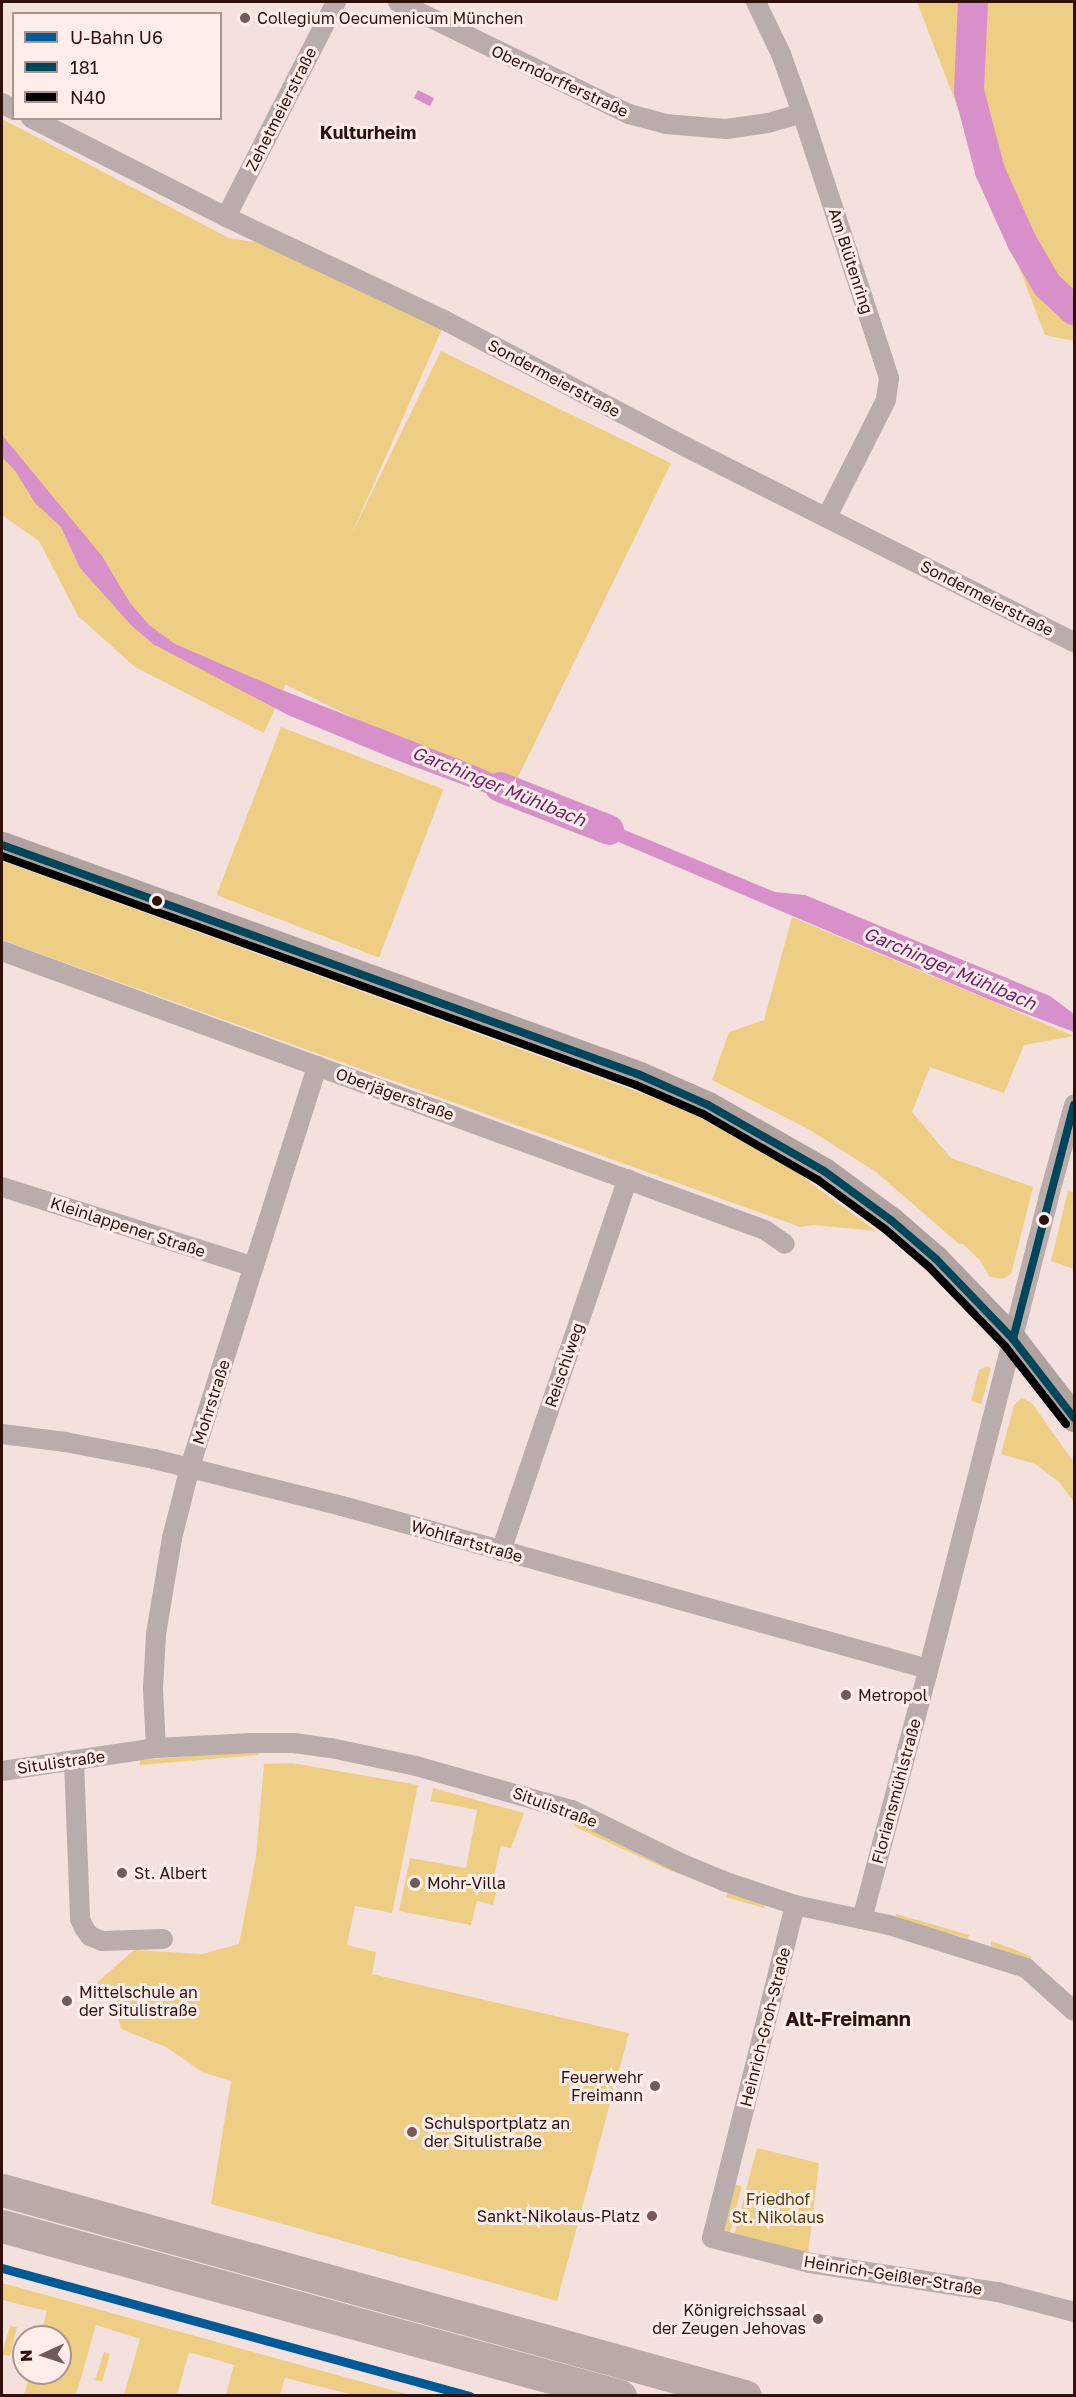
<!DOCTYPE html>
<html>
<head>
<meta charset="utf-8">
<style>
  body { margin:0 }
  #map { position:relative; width:1076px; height:2397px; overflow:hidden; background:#f4e1de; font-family:"Golos Text",sans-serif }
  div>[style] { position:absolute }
  .green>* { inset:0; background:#edce84; transform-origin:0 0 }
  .water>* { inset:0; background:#d790ca; transform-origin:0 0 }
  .river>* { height:30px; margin:-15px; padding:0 15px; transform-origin:15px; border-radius:15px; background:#d790ca }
  .street>* { height:20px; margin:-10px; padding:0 10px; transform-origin:10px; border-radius:10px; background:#baacaa }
  .secondary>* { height:27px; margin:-13.5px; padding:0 13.5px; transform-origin:13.5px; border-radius:13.5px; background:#b1a19f }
  .highway>* { height:33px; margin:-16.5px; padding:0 16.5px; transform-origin:16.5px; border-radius:16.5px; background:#baa9a6 }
  .bus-1>* { height:8px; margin:-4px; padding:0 4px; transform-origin:4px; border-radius:4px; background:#00465a }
  .bus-2>* { height:8px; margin:-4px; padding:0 4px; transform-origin:4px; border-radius:4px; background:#000 }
  .metro-1>* { height:9px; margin:-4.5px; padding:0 4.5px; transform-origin:4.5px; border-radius:4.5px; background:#005a96 }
  .dots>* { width:16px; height:16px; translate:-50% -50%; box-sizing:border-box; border:3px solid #feede9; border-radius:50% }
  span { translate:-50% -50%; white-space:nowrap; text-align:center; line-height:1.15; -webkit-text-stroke:6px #feede9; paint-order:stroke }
  .poi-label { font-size:16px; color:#2e110c }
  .left { translate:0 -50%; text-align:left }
  .right { translate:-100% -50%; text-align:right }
  .street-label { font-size:16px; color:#2e110c }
  .park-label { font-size:16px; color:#4f3e03 }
  .neighbourhood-label { font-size:18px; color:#2e110c; font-weight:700 }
  .water-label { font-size:18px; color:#711e6c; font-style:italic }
  .quarter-label { font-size:20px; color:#2e110c; font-weight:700 }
  .frame { position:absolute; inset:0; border:3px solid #2e110c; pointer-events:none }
  .legend { position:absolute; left:12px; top:12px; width:210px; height:108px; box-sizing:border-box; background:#feede9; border:2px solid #ab9591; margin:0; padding:8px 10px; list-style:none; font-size:18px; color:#2e110c }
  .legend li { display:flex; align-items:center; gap:12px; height:30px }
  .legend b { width:30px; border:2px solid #ab9591 }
  .north { position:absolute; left:12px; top:2325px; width:60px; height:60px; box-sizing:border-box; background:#feede9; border:2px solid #ab9591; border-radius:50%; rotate:267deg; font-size:16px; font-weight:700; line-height:24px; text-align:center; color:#2e110c }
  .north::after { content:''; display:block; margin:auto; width:21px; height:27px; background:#735a56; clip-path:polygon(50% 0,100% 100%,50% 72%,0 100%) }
</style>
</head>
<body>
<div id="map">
  <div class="green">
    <i style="clip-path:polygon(917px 2px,1074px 2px,1074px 341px,1045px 335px)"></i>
    <i style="clip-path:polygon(2px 119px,229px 238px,268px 244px,442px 329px,264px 733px,135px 667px,78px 616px,39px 541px,2px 515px)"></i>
    <i style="left:441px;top:351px;width:256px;height:368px;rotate:26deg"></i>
    <i style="left:281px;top:727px;width:174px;height:180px;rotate:21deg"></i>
    <i style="clip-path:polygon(2px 861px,652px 1097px,695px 1115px,795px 1171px,876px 1231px,814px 1225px,800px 1227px,2px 940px)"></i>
    <i style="clip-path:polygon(792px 917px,1074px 1036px,1024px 1045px,1004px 1093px,930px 1067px,912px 1112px,951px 1158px,1033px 1187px,1011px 1274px,1002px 1279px,990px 1277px,979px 1259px,963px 1244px,959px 1244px,876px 1172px,810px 1130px,712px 1080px,729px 1032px,764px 1020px)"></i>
    <i style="clip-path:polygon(1068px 1191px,1074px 1193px,1074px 1269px,1051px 1261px)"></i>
    <i style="clip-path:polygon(988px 1366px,991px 1369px,981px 1404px,971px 1401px,979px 1370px)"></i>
    <i style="clip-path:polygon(1022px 1398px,1032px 1403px,1074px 1463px,1074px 1502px,1059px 1482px,1035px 1464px,1001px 1454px,1014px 1405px)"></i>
    <i style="clip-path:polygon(258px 1751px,259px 1755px,140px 1765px,140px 1760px)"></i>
    <i style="clip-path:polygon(292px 1763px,418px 1785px,392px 1913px,355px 1906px,347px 1945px,376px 1952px,372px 1974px,629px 2033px,557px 2301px,211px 2204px,231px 2081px,202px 2072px,166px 2047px,121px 2029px,115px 2006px,92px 1987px,134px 1950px,202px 1954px,239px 1944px,256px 1856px,264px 1764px)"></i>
    <i style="clip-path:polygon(433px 1788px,524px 1813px,511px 1848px,501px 1846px,492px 1883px,498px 1885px,493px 1905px,477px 1901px,471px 1925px,399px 1911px,410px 1858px,466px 1868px,477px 1810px,431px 1801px)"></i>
    <i style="clip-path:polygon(577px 1822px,673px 1869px,673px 1872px,575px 1827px,574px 1824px)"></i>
    <i style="clip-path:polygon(728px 1892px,759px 1902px,765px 1906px,764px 1908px,726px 1897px)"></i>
    <i style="left:896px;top:1914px;width:76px;height:4px;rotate:16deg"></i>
    <i style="clip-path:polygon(991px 1941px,1011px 1948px,1032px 1957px,1030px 1960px,991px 1946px)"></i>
    <i style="clip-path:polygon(757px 2148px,819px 2163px,808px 2253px,734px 2236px)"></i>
    <i style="left:734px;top:2184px;width:8px;height:51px;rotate:14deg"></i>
    <i style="clip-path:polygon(2px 2283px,410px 2395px,354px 2395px,285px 2378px,280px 2395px,226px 2395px,234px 2365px,189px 2352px,177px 2395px,124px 2395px,140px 2339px,96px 2325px,76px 2395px,24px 2395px,30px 2373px,60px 2373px,60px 2337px,40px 2337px,47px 2311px,2px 2300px)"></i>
    <i style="clip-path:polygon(10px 2326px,17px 2327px,10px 2356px,2px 2354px)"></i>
    <i style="clip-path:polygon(104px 2352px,110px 2354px,102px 2382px,95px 2380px)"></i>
  </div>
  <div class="water">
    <i style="left:418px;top:90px;width:18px;height:9px;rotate:27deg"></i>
    <i style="clip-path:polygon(2px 435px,102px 556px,130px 603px,149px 625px,175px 644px,277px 688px,476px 766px,539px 795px,534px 811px,399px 761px,288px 715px,153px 644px,131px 625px,80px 568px,61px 527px,35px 503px,16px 472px,2px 457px)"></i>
    <i style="clip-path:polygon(574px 809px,775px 892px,805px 895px,1050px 996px,1074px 1014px,1074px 1032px,995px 1002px,614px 840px,568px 825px)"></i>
  </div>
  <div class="river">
    <i style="left:973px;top:2px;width:89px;rotate:92.6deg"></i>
    <i style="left:969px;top:91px;width:83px;rotate:75.3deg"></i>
    <i style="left:990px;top:171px;width:78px;rotate:65.7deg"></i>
    <i style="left:1022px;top:242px;width:50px;rotate:59.8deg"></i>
    <i style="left:1047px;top:285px;width:37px;rotate:43deg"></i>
    <i style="left:500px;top:787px;width:117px;rotate:21.5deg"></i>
  </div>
  <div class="street">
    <i style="left:398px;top:2px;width:257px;rotate:25.9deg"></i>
    <i style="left:629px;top:114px;width:38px;rotate:15deg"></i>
    <i style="left:666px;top:124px;width:60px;rotate:4.8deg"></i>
    <i style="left:726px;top:129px;width:42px;rotate:-8.1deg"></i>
    <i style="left:768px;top:123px;width:35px;rotate:-16deg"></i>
    <i style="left:756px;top:2px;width:58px;rotate:64.3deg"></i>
    <i style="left:781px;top:54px;width:63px;rotate:70.4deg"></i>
    <i style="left:802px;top:113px;width:279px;rotate:71.8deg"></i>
    <i style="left:889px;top:378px;width:22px;rotate:98deg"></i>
    <i style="left:886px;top:400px;width:131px;rotate:116.8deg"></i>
    <i style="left:2px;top:103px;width:14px;rotate:30deg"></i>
    <i style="left:31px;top:118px;width:219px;rotate:26.9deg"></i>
    <i style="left:226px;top:217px;width:241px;rotate:25.3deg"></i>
    <i style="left:444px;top:320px;width:273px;rotate:27.7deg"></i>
    <i style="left:686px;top:447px;width:434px;rotate:26.7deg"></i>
    <i style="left:226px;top:217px;width:242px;rotate:-62.9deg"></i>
    <i style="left:2px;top:951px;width:812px;rotate:20.09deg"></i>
    <i style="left:765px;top:1230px;width:24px;rotate:35deg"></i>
    <i style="left:2px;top:1187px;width:264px;rotate:17.6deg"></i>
    <i style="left:2px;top:1434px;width:64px;rotate:7.2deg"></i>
    <i style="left:65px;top:1442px;width:91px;rotate:10.8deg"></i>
    <i style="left:154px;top:1459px;width:194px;rotate:14deg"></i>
    <i style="left:342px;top:1506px;width:608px;rotate:15.54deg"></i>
    <i style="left:501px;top:1551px;width:393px;rotate:-71.2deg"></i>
    <i style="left:156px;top:1748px;width:60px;rotate:-92.9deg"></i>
    <i style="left:153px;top:1688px;width:54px;rotate:-86.8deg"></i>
    <i style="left:156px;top:1634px;width:97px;rotate:-80.5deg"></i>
    <i style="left:172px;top:1538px;width:73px;rotate:-75.8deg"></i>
    <i style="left:190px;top:1467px;width:421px;rotate:-72.4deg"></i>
    <i style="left:74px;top:1761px;width:158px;rotate:87.8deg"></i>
    <i style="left:80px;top:1919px;width:10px;rotate:66deg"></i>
    <i style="left:84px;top:1928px;width:10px;rotate:53deg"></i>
    <i style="left:90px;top:1936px;width:13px;rotate:23deg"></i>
    <i style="left:102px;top:1941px;width:61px;rotate:-1.9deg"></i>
    <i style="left:2px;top:1771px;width:156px;rotate:-8.5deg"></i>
    <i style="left:156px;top:1748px;width:96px;rotate:-3deg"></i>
    <i style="left:252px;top:1743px;width:42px"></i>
    <i style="left:294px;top:1743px;width:37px;rotate:8deg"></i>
    <i style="left:331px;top:1748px;width:87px;rotate:12deg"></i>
    <i style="left:416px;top:1766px;width:162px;rotate:15.8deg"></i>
    <i style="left:572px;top:1810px;width:120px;rotate:26.1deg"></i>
    <i style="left:680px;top:1863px;width:50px;rotate:22.4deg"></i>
    <i style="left:726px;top:1882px;width:73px;rotate:18.4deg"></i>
    <i style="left:795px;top:1905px;width:96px;rotate:12deg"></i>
    <i style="left:889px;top:1925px;width:144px;rotate:17.4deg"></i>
    <i style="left:1026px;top:1968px;width:64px;rotate:41.9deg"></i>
    <i style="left:795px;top:1905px;width:343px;rotate:104deg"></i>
    <i style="left:712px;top:2238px;width:101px;rotate:14.3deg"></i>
    <i style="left:810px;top:2263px;width:190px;rotate:8.8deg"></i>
    <i style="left:998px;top:2292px;width:79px;rotate:14.7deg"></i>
    <i style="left:862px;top:1919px;width:253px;rotate:-75.1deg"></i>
    <i style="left:927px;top:1675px;width:491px;rotate:-75.7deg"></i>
    <i style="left:1048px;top:1199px;width:98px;rotate:-74.5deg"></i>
  </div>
  <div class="secondary">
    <i style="left:2px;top:845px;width:678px;rotate:19.82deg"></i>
    <i style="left:640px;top:1075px;width:74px;rotate:23.8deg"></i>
    <i style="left:708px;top:1105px;width:133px;rotate:29.6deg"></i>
    <i style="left:824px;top:1171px;width:84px;rotate:36.3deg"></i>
    <i style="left:892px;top:1221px;width:58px;rotate:40.8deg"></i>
    <i style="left:936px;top:1259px;width:111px;rotate:46.1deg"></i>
    <i style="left:1013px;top:1339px;width:100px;rotate:52.3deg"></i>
  </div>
  <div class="highway">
    <i style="left:2px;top:2190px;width:771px;rotate:15.5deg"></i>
    <i style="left:2px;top:2226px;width:641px;rotate:15.38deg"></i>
  </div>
  <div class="bus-1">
    <i style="left:2px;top:845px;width:678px;rotate:19.82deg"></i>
    <i style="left:640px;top:1075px;width:74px;rotate:23.8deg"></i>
    <i style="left:708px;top:1105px;width:133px;rotate:29.6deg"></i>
    <i style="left:824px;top:1171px;width:84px;rotate:36.3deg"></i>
    <i style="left:892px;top:1221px;width:58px;rotate:40.8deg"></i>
    <i style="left:936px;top:1259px;width:111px;rotate:46.1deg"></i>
    <i style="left:1013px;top:1339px;width:100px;rotate:52.3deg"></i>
    <i style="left:1013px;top:1339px;width:242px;rotate:-75.4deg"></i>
  </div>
  <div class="bus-2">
    <i style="left:2px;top:856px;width:674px;rotate:19.86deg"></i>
    <i style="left:636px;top:1085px;width:73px;rotate:23.4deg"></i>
    <i style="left:703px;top:1114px;width:133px;rotate:29.9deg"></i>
    <i style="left:818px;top:1180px;width:83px;rotate:36.2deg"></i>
    <i style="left:885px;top:1229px;width:58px;rotate:40.8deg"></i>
    <i style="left:929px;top:1267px;width:110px;rotate:46.1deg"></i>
    <i style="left:1005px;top:1346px;width:99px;rotate:52deg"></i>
  </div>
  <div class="metro-1">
    <i style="left:2px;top:2268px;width:485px;rotate:15.3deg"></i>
  </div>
  <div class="dots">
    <i style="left:245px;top:18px;background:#735a56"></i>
    <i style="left:157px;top:901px;background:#2e110c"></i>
    <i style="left:1044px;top:1220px;background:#2e110c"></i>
    <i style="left:846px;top:1695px;background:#735a56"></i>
    <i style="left:122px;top:1873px;background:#735a56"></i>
    <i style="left:415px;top:1883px;background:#735a56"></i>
    <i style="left:67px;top:2001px;background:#735a56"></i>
    <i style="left:655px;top:2086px;background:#735a56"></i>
    <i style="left:412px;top:2132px;background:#735a56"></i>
    <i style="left:652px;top:2216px;background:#735a56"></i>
    <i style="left:818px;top:2319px;background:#735a56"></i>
  </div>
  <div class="poi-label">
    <span class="left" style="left:257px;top:18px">Collegium Oecumenicum München</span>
    <span class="left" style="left:858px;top:1695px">Metropol</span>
    <span class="left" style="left:134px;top:1873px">St. Albert</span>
    <span class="left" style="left:427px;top:1883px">Mohr-Villa</span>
    <span class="left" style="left:79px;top:2001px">Mittelschule an<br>der Situlistraße</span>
    <span class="right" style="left:643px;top:2086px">Feuerwehr<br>Freimann</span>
    <span class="left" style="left:424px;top:2132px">Schulsportplatz an<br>der Situlistraße</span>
    <span class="right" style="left:640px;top:2216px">Sankt-Nikolaus-Platz</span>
    <span class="right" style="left:806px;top:2319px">Königreichssaal<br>der Zeugen Jehovas</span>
  </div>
  <div class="street-label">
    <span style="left:560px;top:81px;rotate:25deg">Oberndorfferstraße</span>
    <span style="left:281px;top:109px;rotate:-63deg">Zehetmeierstraße</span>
    <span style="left:851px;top:261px;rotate:72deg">Am Blütenring</span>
    <span style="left:554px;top:378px;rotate:28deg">Sondermeierstraße</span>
    <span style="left:987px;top:598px;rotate:27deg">Sondermeierstraße</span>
    <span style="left:395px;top:1094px;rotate:20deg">Oberjägerstraße</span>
    <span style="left:128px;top:1227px;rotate:18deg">Kleinlappener Straße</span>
    <span style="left:564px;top:1365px;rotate:-71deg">Reischlweg</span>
    <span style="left:211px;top:1402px;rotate:-72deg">Mohrstraße</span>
    <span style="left:467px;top:1541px;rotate:16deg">Wohlfartstraße</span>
    <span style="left:61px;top:1762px;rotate:-8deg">Situlistraße</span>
    <span style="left:896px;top:1791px;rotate:-75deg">Floriansmühlstraße</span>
    <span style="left:555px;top:1807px;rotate:20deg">Situlistraße</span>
    <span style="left:765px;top:2027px;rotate:-76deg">Heinrich-Groh-Straße</span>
    <span style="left:893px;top:2275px;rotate:9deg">Heinrich-Geißler-Straße</span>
  </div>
  <div class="park-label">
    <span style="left:778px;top:2208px">Friedhof<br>St. Nikolaus</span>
  </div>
  <div class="neighbourhood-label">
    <span style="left:368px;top:132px">Kulturheim</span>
  </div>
  <div class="water-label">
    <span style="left:499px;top:786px;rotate:22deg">Garchinger Mühlbach</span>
    <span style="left:950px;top:968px;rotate:23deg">Garchinger Mühlbach</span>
  </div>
  <div class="quarter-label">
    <span style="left:848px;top:2018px">Alt-Freimann</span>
  </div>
  <div class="frame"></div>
  <ul class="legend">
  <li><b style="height:8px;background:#005a96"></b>U-Bahn U6</li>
  <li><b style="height:8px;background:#00465a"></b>181</li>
  <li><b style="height:8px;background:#000"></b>N40</li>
  </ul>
  <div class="north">N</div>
</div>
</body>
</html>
